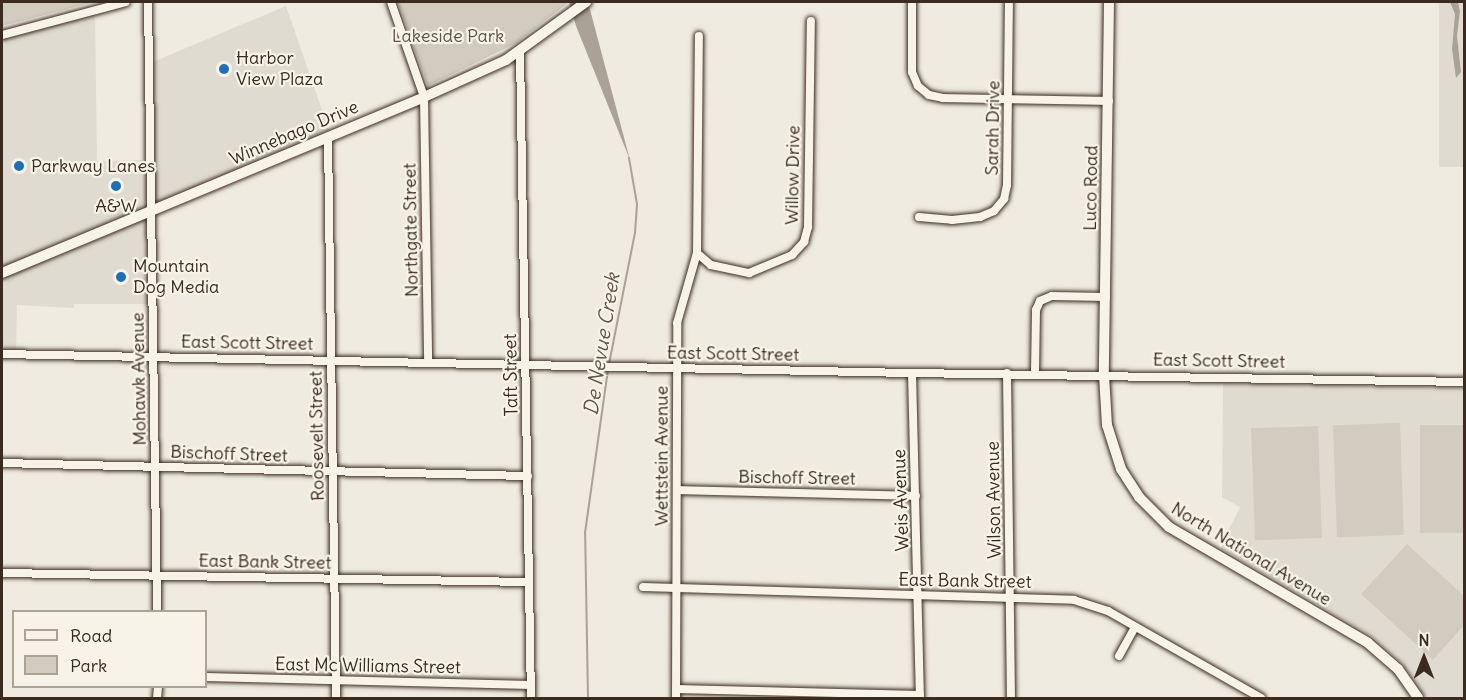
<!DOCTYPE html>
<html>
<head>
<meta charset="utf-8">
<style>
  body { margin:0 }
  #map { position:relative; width:1466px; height:700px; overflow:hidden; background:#efebe0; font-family:Delius,sans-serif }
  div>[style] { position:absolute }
  .built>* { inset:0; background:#e0dbd0; transform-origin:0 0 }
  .green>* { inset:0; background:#d1cbc0; transform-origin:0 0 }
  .water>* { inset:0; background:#aaa296 }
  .stream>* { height:2px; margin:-1px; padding:0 1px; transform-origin:1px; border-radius:1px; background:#aaa296 }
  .roads { filter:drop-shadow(0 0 2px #3b2a1e) drop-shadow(0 0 2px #3b2a1e) }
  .street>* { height:8px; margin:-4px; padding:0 4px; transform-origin:4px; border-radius:4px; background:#f7f3e8 }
  .secondary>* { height:10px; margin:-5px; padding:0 5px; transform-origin:5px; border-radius:5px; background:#f7f3e8 }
  .dots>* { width:16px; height:16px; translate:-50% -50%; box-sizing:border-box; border:3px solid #f7f3e8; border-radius:50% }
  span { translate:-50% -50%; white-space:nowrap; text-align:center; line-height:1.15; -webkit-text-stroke:4.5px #f7f3e8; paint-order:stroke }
  .park-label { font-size:18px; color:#605246 }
  .poi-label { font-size:18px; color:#3b2a1e }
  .left { translate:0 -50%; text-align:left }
  .street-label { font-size:18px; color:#3b2a1e }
  .water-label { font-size:20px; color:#625448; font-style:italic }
  .frame { position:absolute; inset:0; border:3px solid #3b2a1e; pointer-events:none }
  .legend { position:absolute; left:12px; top:610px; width:195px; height:78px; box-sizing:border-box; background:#f7f3e8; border:2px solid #aca397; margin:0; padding:8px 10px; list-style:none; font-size:18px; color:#3b2a1e }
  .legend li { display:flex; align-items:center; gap:12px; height:30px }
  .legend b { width:30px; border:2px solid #aca397 }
  .north { position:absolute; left:1394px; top:628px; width:60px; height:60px; -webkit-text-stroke:4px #f7f3e8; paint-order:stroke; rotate:0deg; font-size:16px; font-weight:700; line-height:24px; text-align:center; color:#3b2a1e }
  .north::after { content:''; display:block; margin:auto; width:21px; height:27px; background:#3b2a1e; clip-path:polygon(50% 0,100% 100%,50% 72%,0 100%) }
</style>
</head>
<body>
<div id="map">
  <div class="built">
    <i style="left:1439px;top:2px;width:25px;height:165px"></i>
    <i style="clip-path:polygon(286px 6px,331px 136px,153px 210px,153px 304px,74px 304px,74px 308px,17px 305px,16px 354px,2px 354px,2px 35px,95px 10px,97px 161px,151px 160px,148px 64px)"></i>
    <i style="clip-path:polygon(1223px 383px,1464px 388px,1464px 698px,1427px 698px,1402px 663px,1372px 636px,1220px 548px,1240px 507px,1222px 497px)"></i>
  </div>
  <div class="green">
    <i style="clip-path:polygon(2px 2px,94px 2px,2px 26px)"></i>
    <i style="clip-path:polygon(398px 2px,569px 2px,516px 43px,428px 86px)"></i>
    <i style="left:1400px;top:423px;width:112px;height:67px;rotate:88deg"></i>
    <i style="left:1464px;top:425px;width:108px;height:44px;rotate:90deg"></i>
    <i style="left:1318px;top:426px;width:112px;height:67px;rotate:88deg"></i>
    <i style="clip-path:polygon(1407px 544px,1464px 596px,1464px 625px,1433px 660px,1361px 594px)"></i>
  </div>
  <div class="water">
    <i style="clip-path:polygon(569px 2px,588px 2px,630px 160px,576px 26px)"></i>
    <i style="clip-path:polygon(1450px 2px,1458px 2px,1460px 11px,1457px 36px,1461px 72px,1456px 78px,1452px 49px,1455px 14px)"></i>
  </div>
  <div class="stream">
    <i style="left:609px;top:364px;width:134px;rotate:-78.8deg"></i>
    <i style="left:635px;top:233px;width:29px;rotate:-86deg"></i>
    <i style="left:637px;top:204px;width:47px;rotate:-99.9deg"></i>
    <i style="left:588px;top:698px;width:165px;rotate:-91deg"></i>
    <i style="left:585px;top:533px;width:165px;rotate:-82deg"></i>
  </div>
  <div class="roads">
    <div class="street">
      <i style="left:148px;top:2px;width:610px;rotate:89.15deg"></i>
      <i style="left:391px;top:2px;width:101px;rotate:70.8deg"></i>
      <i style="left:424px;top:97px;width:265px;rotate:89.1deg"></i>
      <i style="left:912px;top:2px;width:70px;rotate:90deg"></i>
      <i style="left:912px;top:72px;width:15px;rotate:67deg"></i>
      <i style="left:918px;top:86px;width:14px;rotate:39deg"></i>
      <i style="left:929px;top:95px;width:14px;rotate:12deg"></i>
      <i style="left:943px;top:98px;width:166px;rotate:1deg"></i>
      <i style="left:2px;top:35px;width:128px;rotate:-14.9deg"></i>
      <i style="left:520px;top:51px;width:647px;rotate:89.03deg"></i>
      <i style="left:328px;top:137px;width:561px;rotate:89.18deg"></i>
      <i style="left:919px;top:217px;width:33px;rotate:5deg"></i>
      <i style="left:952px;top:220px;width:28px;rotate:-6deg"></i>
      <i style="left:980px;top:217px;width:15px;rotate:-23deg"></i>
      <i style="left:994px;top:211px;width:16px;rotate:-50deg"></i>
      <i style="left:1004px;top:199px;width:14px;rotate:-78deg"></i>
      <i style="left:1007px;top:185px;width:183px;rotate:-89.4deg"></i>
      <i style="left:697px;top:253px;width:18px;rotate:41deg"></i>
      <i style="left:711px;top:265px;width:39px;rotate:12deg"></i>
      <i style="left:749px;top:273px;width:47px;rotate:-22.7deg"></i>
      <i style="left:792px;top:255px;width:18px;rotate:-47deg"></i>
      <i style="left:804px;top:242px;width:16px;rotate:-75deg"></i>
      <i style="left:808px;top:227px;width:206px;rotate:-89.2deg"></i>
      <i style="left:2px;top:354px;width:910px;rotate:1.2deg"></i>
      <i style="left:912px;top:373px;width:552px;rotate:0.93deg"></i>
      <i style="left:912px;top:373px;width:325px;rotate:88.6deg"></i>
      <i style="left:1007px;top:373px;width:325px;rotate:89.3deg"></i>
      <i style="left:1035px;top:373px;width:63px;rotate:-89.1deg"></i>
      <i style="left:1036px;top:310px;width:10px;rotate:-66deg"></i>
      <i style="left:1040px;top:301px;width:13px;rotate:-23deg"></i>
      <i style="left:1052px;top:296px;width:54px;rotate:1.1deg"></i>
      <i style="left:2px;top:463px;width:526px;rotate:1.42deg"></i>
      <i style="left:678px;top:490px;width:238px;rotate:1.4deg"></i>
      <i style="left:2px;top:573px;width:527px;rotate:0.98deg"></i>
      <i style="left:643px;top:587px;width:431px;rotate:1.7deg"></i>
      <i style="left:1074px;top:600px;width:36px;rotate:18deg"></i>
      <i style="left:1108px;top:611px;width:176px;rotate:29.6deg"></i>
      <i style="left:1119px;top:656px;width:33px;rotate:-61deg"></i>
      <i style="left:206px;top:677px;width:325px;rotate:1.4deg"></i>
      <i style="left:676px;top:689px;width:244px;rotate:1.4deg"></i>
      <i style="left:157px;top:698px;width:12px;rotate:-85deg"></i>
      <i style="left:676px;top:698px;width:375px;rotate:-89.8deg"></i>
      <i style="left:677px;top:323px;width:73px;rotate:-74.1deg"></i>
      <i style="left:697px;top:253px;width:217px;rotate:-89.5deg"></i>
    </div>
    <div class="secondary">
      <i style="left:1109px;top:2px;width:373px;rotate:90.8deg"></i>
      <i style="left:1104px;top:375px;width:50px;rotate:86.6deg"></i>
      <i style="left:1107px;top:425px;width:46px;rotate:72.3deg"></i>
      <i style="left:1121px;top:469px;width:33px;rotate:57deg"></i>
      <i style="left:1139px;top:497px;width:42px;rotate:45deg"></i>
      <i style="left:1169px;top:527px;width:230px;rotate:30.2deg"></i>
      <i style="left:1368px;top:643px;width:40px;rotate:41deg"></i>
      <i style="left:1398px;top:669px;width:35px;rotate:55deg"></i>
      <i style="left:2px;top:273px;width:457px;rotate:-22.6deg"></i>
      <i style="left:424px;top:97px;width:90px;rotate:-24.3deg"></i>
      <i style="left:506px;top:60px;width:99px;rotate:-35.9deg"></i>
    </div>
  </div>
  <div class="dots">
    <i style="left:224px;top:69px;background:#1f6fb2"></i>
    <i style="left:19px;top:166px;background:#1f6fb2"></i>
    <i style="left:116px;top:186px;background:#1f6fb2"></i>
    <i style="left:121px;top:277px;background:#1f6fb2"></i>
  </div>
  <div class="park-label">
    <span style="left:448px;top:36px">Lakeside Park</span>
  </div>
  <div class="poi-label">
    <span class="left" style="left:236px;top:69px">Harbor<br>View Plaza</span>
    <span class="left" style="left:31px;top:166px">Parkway Lanes</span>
    <span style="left:116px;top:206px">A&amp;W</span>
    <span class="left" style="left:133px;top:277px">Mountain<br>Dog Media</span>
  </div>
  <div class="street-label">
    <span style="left:993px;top:128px;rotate:-89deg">Sarah Drive</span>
    <span style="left:294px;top:133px;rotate:-23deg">Winnebago Drive</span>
    <span style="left:793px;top:175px;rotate:-89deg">Willow Drive</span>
    <span style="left:1091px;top:188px;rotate:-89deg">Luco Road</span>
    <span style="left:411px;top:230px;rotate:-91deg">Northgate Street</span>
    <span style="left:247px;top:343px;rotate:1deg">East Scott Street</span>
    <span style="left:733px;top:354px;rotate:1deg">East Scott Street</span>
    <span style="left:1219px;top:361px;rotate:1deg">East Scott Street</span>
    <span style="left:511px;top:375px;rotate:-91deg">Taft Street</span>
    <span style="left:139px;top:379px;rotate:-91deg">Mohawk Avenue</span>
    <span style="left:317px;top:436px;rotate:-91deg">Roosevelt Street</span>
    <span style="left:229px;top:454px;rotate:2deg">Bischoff Street</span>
    <span style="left:662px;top:456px;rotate:-90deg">Wettstein Avenue</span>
    <span style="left:797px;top:478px;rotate:1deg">Bischoff Street</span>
    <span style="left:901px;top:500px;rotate:-92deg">Weis Avenue</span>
    <span style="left:994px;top:500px;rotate:-91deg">Wilson Avenue</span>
    <span style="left:1251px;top:554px;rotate:31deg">North National Avenue</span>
    <span style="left:265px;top:562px;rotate:1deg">East Bank Street</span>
    <span style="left:965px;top:581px;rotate:1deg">East Bank Street</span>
    <span style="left:368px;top:666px;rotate:1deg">East Mc Williams Street</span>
  </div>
  <div class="water-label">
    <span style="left:601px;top:344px;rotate:-81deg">De Nevue Creek</span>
  </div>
  <div class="frame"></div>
  <ul class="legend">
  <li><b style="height:8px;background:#f7f3e8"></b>Road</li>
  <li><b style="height:16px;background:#d1cbc0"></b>Park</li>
  </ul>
  <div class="north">N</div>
</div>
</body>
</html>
